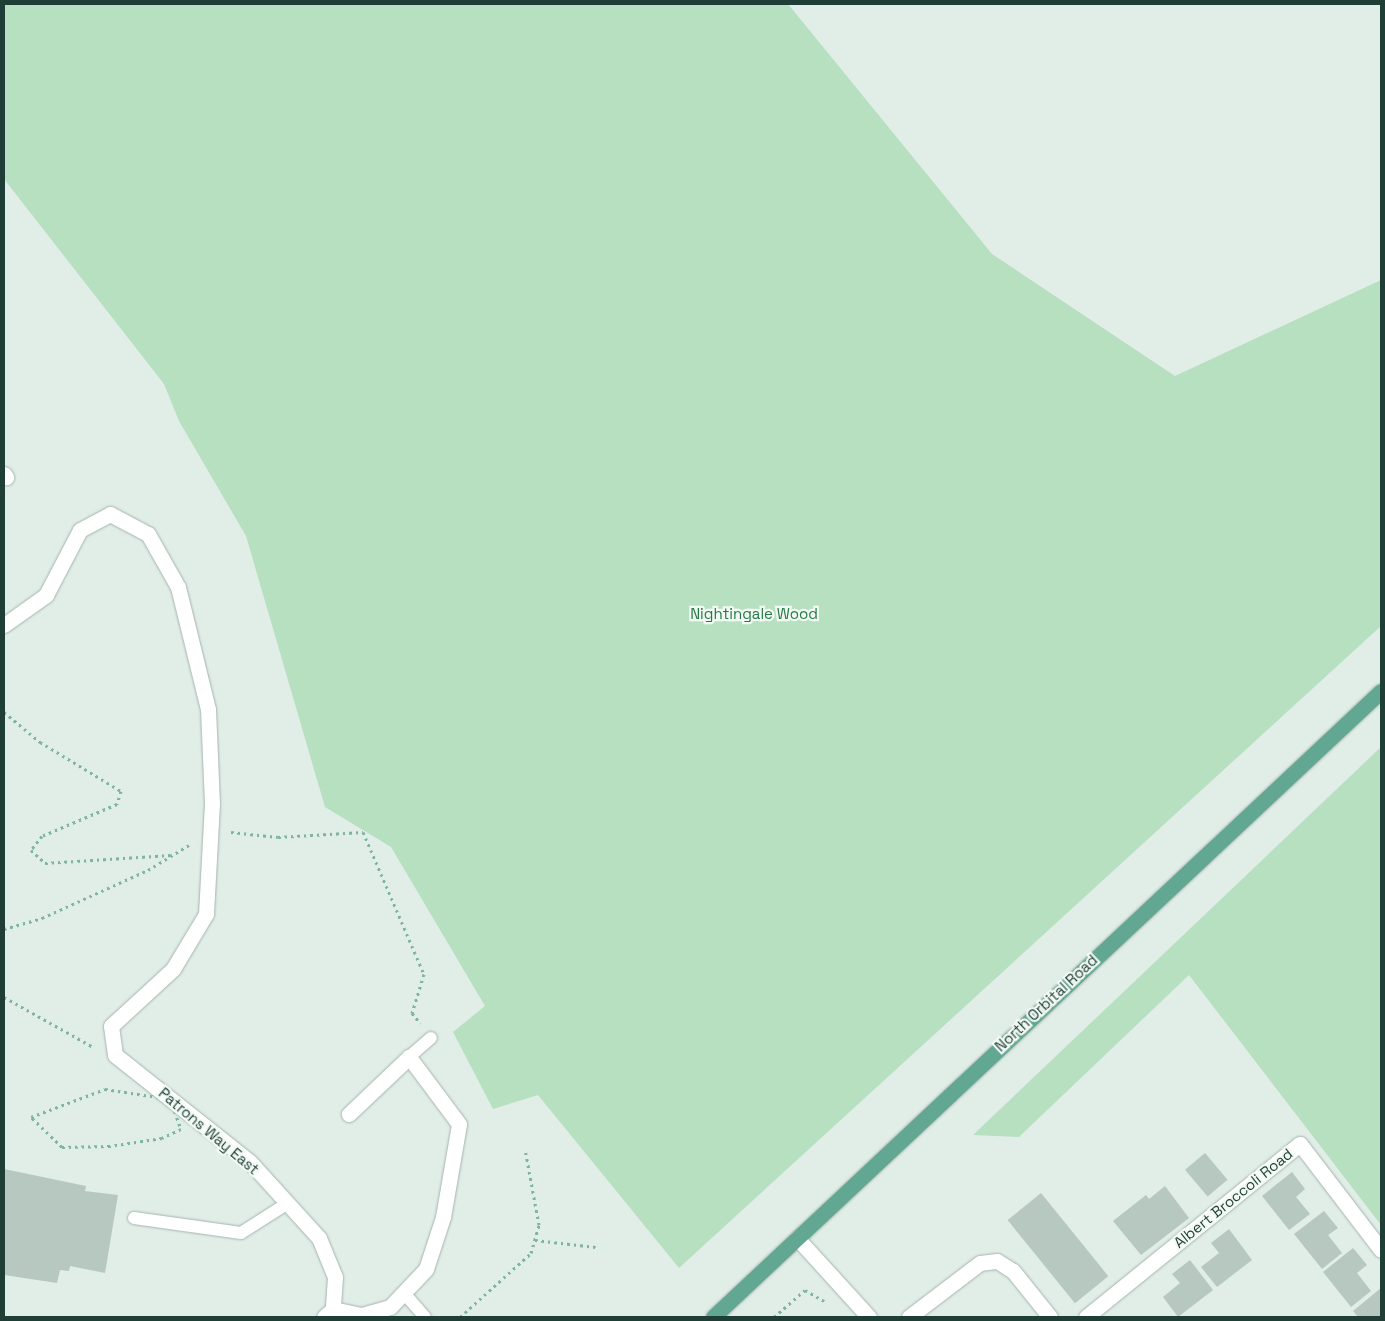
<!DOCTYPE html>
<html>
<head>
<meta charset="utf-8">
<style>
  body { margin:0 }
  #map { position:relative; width:1385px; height:1321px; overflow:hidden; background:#e1ede7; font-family:"Space Grotesk",sans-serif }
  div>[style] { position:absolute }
  .green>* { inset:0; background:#b7e0c1 }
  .building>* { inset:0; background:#b6c8c0; transform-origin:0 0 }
  .path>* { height:3px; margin-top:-1.5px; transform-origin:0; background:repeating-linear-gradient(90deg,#7eb4a1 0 2.5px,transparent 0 6.5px) }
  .roads { filter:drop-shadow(0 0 1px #a3b5ae) drop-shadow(0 0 1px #a3b5ae) }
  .lane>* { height:12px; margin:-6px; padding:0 6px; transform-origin:6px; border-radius:6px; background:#fff }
  .street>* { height:15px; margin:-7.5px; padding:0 7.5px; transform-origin:7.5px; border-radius:7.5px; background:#fff }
  .primary>* { height:15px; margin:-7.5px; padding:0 7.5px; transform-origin:7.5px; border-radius:7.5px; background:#61a792 }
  span { translate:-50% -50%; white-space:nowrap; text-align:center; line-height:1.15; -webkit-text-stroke:4.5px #f2f9f5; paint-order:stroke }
  .park-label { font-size:15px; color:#257a43 }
  .street-label { font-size:15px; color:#1f3f36 }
  .frame { position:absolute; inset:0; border:5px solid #1f3f36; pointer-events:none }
</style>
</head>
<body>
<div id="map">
  <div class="green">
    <i style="clip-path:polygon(4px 4px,788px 4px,992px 254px,1175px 376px,1381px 280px,1381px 626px,679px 1268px,538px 1095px,493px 1109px,453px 1032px,485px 1006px,391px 847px,325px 807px,246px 536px,179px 421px,164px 384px,4px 179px)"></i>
    <i style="clip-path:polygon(1381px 747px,1381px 1225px,1189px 975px,1019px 1137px,973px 1135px)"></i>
  </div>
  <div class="building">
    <i style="left:1205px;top:1153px;width:35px;height:26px;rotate:50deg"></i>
    <i style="clip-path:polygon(4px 1169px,86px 1186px,85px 1191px,118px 1195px,105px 1273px,70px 1266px,69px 1271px,60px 1270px,57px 1283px,4px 1275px)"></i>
    <i style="clip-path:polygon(1292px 1172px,1305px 1189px,1296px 1197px,1310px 1214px,1289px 1230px,1262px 1196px)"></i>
    <i style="clip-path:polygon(1165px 1186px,1189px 1218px,1141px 1255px,1113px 1221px,1146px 1195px,1149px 1199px)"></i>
    <i style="left:1041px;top:1193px;width:107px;height:43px;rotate:51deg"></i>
    <i style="clip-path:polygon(1324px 1211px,1338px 1228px,1328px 1235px,1342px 1253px,1322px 1269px,1294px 1234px)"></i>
    <i style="clip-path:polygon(1229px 1229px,1252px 1260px,1217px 1287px,1201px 1267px,1219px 1253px,1211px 1243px)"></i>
    <i style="clip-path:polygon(1353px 1248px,1367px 1265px,1357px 1273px,1371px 1291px,1351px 1307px,1323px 1272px)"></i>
    <i style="clip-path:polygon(1190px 1260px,1213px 1290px,1178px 1317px,1163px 1297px,1180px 1283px,1172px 1274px)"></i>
    <i style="clip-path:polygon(1381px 1288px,1381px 1317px,1358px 1317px,1353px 1311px)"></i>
  </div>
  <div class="path">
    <i style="left:4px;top:712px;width:47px;rotate:39.8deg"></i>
    <i style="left:40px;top:742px;width:95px;rotate:31.2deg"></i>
    <i style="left:121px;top:791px;width:14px;rotate:107deg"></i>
    <i style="left:117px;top:804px;width:82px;rotate:156.9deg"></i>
    <i style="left:42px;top:836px;width:18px;rotate:128deg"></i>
    <i style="left:31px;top:850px;width:19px;rotate:43deg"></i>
    <i style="left:45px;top:863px;width:126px;rotate:-3.6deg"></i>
    <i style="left:231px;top:832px;width:47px;rotate:6.1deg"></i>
    <i style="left:278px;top:837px;width:85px;rotate:-3.4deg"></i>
    <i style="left:363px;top:832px;width:155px;rotate:66.8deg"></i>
    <i style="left:424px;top:974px;width:41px;rotate:107.1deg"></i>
    <i style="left:412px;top:1013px;width:13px;rotate:51deg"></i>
    <i style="left:4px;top:929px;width:40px;rotate:-16deg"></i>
    <i style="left:42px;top:918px;width:116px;rotate:-24.4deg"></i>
    <i style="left:148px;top:870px;width:48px;rotate:-31.4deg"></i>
    <i style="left:4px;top:997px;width:102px;rotate:29.3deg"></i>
    <i style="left:105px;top:1089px;width:66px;rotate:8.7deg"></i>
    <i style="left:170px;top:1099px;width:32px;rotate:70deg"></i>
    <i style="left:181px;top:1129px;width:21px;rotate:155deg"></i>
    <i style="left:162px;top:1138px;width:53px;rotate:171.3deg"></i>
    <i style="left:110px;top:1146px;width:48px;rotate:178.8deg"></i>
    <i style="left:62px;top:1147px;width:43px;rotate:-135.9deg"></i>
    <i style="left:31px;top:1117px;width:79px;rotate:-20.7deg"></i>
    <i style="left:535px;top:1240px;width:61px;rotate:6.5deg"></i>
    <i style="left:460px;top:1317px;width:96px;rotate:-42deg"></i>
    <i style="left:531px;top:1253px;width:29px;rotate:-74deg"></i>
    <i style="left:539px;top:1225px;width:77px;rotate:-100.4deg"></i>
    <i style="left:774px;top:1317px;width:41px;rotate:-41.1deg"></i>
    <i style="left:805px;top:1290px;width:24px;rotate:30deg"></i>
  </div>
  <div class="roads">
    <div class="lane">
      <i style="left:409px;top:1057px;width:29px;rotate:-41deg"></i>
      <i style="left:134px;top:1218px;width:108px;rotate:8deg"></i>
      <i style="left:241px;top:1233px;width:56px;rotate:-32.6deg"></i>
      <i style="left:404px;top:1293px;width:32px;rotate:49deg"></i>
    </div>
    <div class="street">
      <i style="left:4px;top:474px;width:4px;rotate:56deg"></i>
      <i style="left:4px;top:625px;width:52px;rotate:-35.5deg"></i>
      <i style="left:46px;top:595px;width:73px;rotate:-62.4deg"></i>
      <i style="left:80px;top:530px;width:34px;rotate:-28deg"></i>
      <i style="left:110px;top:514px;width:43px;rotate:27.8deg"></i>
      <i style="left:148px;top:534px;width:61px;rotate:60.5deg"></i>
      <i style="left:178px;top:587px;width:126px;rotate:76.2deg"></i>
      <i style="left:208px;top:709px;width:94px;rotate:87.6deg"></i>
      <i style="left:212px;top:803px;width:111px;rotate:93.1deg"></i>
      <i style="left:206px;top:914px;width:64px;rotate:121deg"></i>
      <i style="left:173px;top:969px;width:84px;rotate:137.4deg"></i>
      <i style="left:111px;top:1026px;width:29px;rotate:82deg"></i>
      <i style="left:115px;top:1055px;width:172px;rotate:38.4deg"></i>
      <i style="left:250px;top:1162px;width:103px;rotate:47.8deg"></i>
      <i style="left:319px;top:1238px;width:42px;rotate:67.7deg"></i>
      <i style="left:335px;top:1277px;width:32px;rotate:94deg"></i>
      <i style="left:333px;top:1309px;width:12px;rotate:138deg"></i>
      <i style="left:797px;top:1238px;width:107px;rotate:47.7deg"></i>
      <i style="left:333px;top:1309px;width:30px;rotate:12deg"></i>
      <i style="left:362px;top:1315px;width:29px;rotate:-16deg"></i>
      <i style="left:390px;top:1307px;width:52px;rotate:-46.5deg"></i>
      <i style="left:426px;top:1269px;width:55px;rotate:-71.9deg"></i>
      <i style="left:443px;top:1217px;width:94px;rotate:-80.2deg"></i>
      <i style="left:459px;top:1124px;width:84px;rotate:-126.7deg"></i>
      <i style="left:409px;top:1057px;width:83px;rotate:136.5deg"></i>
      <i style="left:909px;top:1317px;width:89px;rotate:-37.3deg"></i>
      <i style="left:980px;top:1263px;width:17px;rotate:-7deg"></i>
      <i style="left:997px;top:1261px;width:19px;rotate:32deg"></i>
      <i style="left:1013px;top:1271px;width:59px;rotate:51.2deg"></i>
      <i style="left:1086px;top:1317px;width:275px;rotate:-39deg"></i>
      <i style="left:1300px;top:1144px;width:133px;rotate:52.6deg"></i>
    </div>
    <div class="primary">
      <i style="left:713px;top:1317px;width:915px;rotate:-43.14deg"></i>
    </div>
  </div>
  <div class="park-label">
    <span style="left:754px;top:614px">Nightingale Wood</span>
  </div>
  <div class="street-label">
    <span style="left:1046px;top:1003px;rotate:-43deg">North Orbital Road</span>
    <span style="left:209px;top:1131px;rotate:40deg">Patrons Way East</span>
    <span style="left:1233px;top:1198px;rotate:-39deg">Albert Broccoli Road</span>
  </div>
  <div class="frame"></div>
</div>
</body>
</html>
